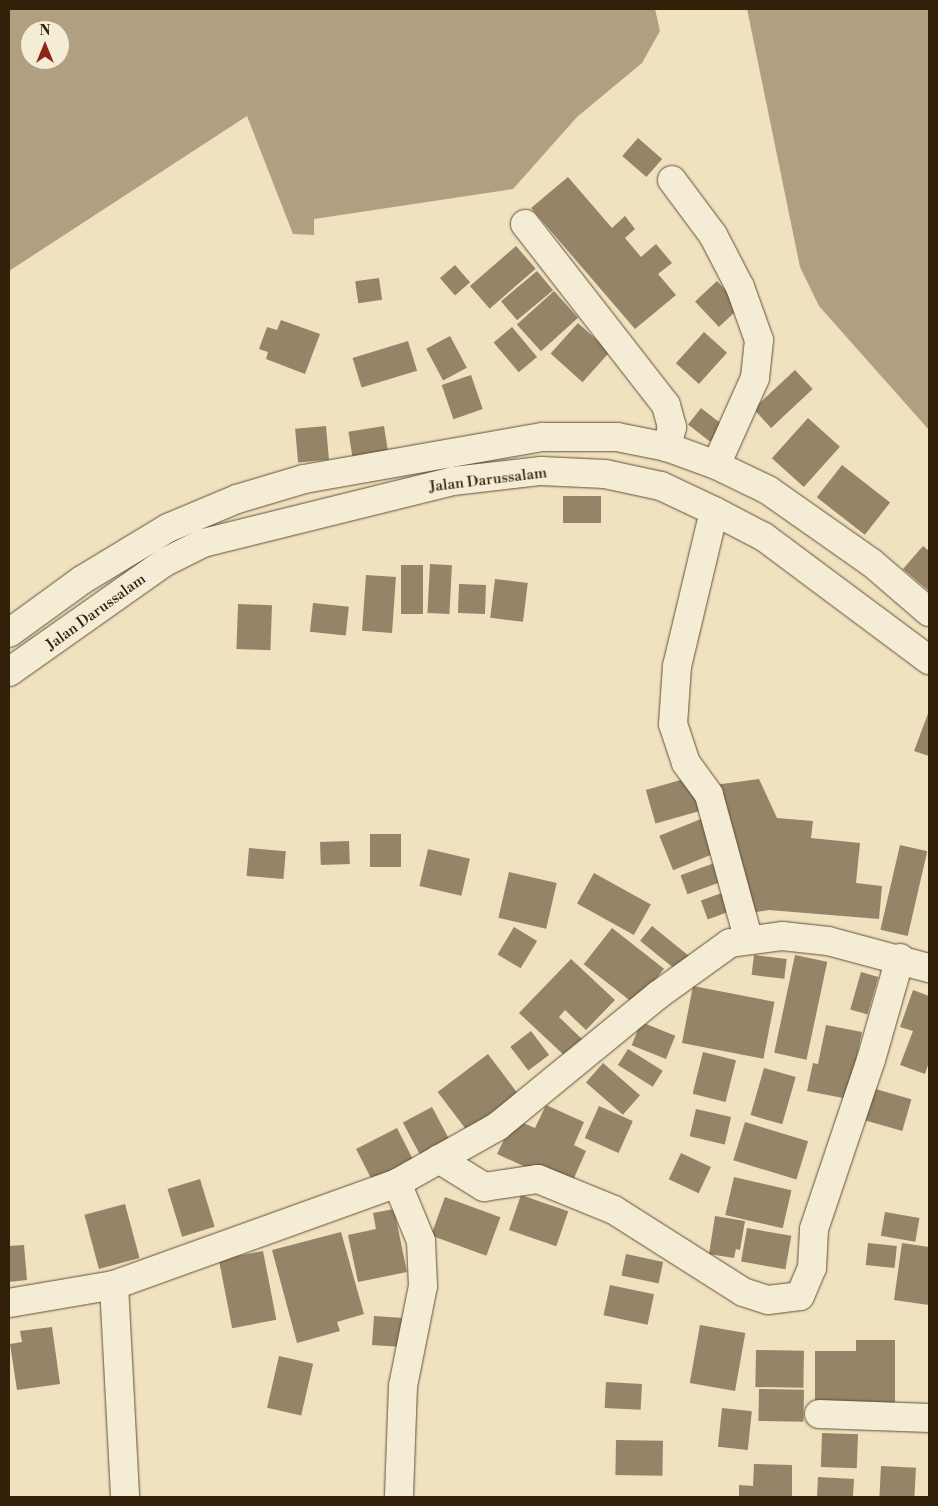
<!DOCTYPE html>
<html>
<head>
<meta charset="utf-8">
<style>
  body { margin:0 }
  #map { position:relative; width:938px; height:1506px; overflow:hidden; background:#f0e1bf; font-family:"Libre Bodoni",serif }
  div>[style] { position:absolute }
  .water>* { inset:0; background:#b09f81 }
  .building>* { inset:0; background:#958467; transform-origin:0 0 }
  .roads { filter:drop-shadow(0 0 1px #625036) drop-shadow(0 0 1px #625036) }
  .minor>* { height:28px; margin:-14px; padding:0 14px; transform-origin:14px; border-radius:14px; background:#f5ecd5 }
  span { translate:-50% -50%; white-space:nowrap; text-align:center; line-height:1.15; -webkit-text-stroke:4px #f5ecd5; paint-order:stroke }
  .street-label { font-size:15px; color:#332008 }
  .frame { position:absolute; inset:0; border:10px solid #332008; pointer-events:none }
  .north { position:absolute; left:20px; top:20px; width:50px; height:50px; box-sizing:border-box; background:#f5ecd5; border:1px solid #a79a83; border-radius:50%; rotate:0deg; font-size:14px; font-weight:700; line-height:20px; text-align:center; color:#332008 }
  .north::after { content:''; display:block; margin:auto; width:18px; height:22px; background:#8f2418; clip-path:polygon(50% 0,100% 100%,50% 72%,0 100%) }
</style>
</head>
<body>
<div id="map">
  <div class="water">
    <i style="clip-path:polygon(evenodd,9px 9px,655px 9px,660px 31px,642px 63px,577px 117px,513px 189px,314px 219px,314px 235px,293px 234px,247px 116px,9px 271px,9px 9px,30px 30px,60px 30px,60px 60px,30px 60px,30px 30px)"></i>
    <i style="clip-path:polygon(747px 9px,929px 9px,929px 430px,819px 306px,800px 267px)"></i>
  </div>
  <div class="building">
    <i style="left:638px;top:138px;width:32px;height:24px;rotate:41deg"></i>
    <i style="clip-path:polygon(568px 177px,612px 228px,625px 216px,635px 229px,625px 238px,641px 257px,656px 244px,672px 263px,658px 274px,676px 295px,635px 329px,531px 208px)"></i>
    <i style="left:516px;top:246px;width:30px;height:61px;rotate:49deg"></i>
    <i style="left:455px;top:265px;width:23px;height:20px;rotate:49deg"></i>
    <i style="left:537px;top:271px;width:25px;height:47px;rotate:50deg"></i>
    <i style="left:379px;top:278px;width:22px;height:24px;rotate:82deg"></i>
    <i style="left:717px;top:281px;width:35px;height:30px;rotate:47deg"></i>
    <i style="left:554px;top:291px;width:36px;height:50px;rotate:48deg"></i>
    <i style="clip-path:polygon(281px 320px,320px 334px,305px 374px,266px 359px,268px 352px,259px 349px,267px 327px,277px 330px)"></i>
    <i style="left:578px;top:323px;width:43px;height:41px;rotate:42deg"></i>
    <i style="left:512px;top:327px;width:39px;height:24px;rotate:50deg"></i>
    <i style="left:704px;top:332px;width:31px;height:42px;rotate:42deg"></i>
    <i style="left:450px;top:336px;width:36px;height:27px;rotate:62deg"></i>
    <i style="left:408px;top:341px;width:31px;height:58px;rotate:73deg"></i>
    <i style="left:795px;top:370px;width:26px;height:57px;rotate:47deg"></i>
    <i style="left:471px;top:375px;width:36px;height:31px;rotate:71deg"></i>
    <i style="left:701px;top:408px;width:28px;height:21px;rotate:38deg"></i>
    <i style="left:808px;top:418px;width:43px;height:54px;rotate:42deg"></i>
    <i style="left:326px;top:426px;width:34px;height:31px;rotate:85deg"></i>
    <i style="left:384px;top:426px;width:26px;height:36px;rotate:81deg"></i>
    <i style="left:842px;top:465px;width:61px;height:41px;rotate:38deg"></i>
    <i style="left:563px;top:496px;width:38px;height:27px"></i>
    <i style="clip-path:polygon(923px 546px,929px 551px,929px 591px,903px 569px)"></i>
    <i style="left:430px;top:564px;width:22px;height:49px;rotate:3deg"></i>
    <i style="left:401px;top:565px;width:22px;height:49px"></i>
    <i style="left:366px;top:575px;width:30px;height:56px;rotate:4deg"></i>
    <i style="left:495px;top:579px;width:33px;height:39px;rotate:7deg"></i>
    <i style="left:459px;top:584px;width:27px;height:29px;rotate:2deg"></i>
    <i style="left:313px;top:603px;width:36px;height:29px;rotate:6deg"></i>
    <i style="left:238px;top:604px;width:34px;height:45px;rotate:2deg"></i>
    <i style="clip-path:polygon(929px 711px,929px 756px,914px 751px)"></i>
    <i style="left:691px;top:777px;width:35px;height:47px;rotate:74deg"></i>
    <i style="clip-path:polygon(759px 779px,777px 818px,813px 821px,811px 838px,860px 843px,856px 883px,882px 886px,879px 919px,769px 910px,745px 914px,714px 785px)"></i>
    <i style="left:701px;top:819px;width:37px;height:45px;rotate:68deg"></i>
    <i style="left:370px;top:834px;width:31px;height:33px"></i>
    <i style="left:349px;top:841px;width:23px;height:29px;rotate:88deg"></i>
    <i style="left:900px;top:845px;width:28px;height:87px;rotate:13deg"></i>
    <i style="left:249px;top:848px;width:37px;height:28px;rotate:5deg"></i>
    <i style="left:428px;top:849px;width:43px;height:38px;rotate:13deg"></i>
    <i style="left:720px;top:861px;width:20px;height:42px;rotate:70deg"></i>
    <i style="left:509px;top:872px;width:49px;height:47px;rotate:13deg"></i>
    <i style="left:594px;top:873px;width:65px;height:35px;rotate:29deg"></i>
    <i style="left:730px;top:890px;width:20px;height:31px;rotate:70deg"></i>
    <i style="left:652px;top:926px;width:48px;height:19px;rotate:39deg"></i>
    <i style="left:514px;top:927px;width:27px;height:32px;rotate:31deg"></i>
    <i style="left:612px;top:928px;width:66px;height:46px;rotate:38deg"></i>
    <i style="left:754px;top:955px;width:33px;height:20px;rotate:7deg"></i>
    <i style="left:795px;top:955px;width:33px;height:100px;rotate:12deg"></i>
    <i style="clip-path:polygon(571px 959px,615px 1000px,586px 1030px,565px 1010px,559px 1017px,582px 1039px,566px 1057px,519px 1013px)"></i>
    <i style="left:861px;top:972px;width:18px;height:39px;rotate:16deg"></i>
    <i style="left:693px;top:986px;width:83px;height:58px;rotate:11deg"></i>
    <i style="clip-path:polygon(913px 990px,929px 996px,929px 1062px,925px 1074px,900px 1065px,913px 1031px,900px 1027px)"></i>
    <i style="left:641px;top:1022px;width:37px;height:25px;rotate:22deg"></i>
    <i style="clip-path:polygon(826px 1025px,862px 1032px,848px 1099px,807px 1091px,813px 1063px,818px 1064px)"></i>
    <i style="left:531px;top:1031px;width:30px;height:26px;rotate:53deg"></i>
    <i style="left:628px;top:1049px;width:41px;height:19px;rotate:32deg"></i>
    <i style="left:703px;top:1052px;width:34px;height:43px;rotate:14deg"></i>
    <i style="left:488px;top:1054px;width:49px;height:63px;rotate:53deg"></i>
    <i style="left:603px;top:1063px;width:49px;height:26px;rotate:41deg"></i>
    <i style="left:764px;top:1068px;width:33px;height:49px;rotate:16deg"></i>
    <i style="left:872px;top:1088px;width:41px;height:33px;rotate:16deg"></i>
    <i style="clip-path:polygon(546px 1105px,584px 1122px,574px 1145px,586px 1151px,570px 1187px,497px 1154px,514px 1119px,535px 1128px)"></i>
    <i style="left:599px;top:1106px;width:37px;height:35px;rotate:24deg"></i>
    <i style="left:432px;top:1107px;width:36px;height:33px;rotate:62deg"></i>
    <i style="left:696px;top:1109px;width:36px;height:28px;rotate:13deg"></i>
    <i style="left:745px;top:1122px;width:66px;height:40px;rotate:17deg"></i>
    <i style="left:397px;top:1128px;width:37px;height:46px;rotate:63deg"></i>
    <i style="left:681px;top:1153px;width:33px;height:29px;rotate:25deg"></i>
    <i style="left:734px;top:1177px;width:59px;height:39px;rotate:13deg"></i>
    <i style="left:200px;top:1179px;width:50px;height:34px;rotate:73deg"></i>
    <i style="left:521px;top:1195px;width:50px;height:37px;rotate:19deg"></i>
    <i style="left:445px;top:1197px;width:59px;height:41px;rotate:20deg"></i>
    <i style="left:125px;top:1204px;width:56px;height:42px;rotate:75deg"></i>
    <i style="clip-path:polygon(394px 1209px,407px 1272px,358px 1282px,348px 1235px,376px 1229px,373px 1213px)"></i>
    <i style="left:885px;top:1212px;width:35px;height:24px;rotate:10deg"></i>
    <i style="clip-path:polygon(715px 1216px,745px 1221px,740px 1250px,736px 1249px,734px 1258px,709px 1254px)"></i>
    <i style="left:747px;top:1228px;width:45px;height:34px;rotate:10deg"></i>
    <i style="clip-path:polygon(341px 1232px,364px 1314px,337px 1322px,340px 1331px,297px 1343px,272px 1250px)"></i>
    <i style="left:868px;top:1243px;width:29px;height:22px;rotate:6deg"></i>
    <i style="clip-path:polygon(902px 1243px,929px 1247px,929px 1305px,894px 1300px)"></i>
    <i style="clip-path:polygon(24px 1245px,27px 1280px,9px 1282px,9px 1246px)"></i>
    <i style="left:263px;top:1251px;width:70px;height:45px;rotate:79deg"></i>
    <i style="left:626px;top:1254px;width:38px;height:22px;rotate:12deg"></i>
    <i style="left:610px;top:1285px;width:45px;height:31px;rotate:12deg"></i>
    <i style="left:374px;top:1316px;width:30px;height:29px;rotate:4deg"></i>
    <i style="left:700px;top:1325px;width:46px;height:59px;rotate:10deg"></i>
    <i style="clip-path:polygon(52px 1327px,60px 1384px,17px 1390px,10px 1344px,22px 1342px,20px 1331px)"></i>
    <i style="clip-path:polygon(856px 1340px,895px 1340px,895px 1406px,815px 1406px,815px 1351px,856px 1351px)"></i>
    <i style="left:756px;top:1350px;width:48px;height:37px;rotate:1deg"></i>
    <i style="left:279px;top:1356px;width:35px;height:53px;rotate:13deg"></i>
    <i style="left:606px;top:1382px;width:36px;height:26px;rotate:3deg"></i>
    <i style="left:759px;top:1389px;width:45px;height:32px;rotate:1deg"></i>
    <i style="left:722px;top:1408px;width:30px;height:39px;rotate:6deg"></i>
    <i style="left:822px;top:1433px;width:36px;height:34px;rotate:2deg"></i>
    <i style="left:616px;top:1440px;width:47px;height:35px;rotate:1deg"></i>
    <i style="clip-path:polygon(754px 1464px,792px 1465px,792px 1497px,739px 1497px,739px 1485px,753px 1486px)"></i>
    <i style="left:881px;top:1466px;width:35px;height:31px;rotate:3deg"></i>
    <i style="left:818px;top:1477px;width:36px;height:20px;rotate:3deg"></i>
  </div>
  <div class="roads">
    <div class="minor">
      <i style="left:672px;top:180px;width:69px;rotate:53.3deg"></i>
      <i style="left:713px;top:235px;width:59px;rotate:62.6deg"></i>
      <i style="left:740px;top:287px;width:56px;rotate:70.3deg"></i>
      <i style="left:759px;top:340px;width:38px;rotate:96deg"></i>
      <i style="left:755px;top:378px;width:95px;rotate:114.1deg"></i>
      <i style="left:525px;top:224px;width:229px;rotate:52.1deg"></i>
      <i style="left:666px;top:405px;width:23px;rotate:75deg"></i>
      <i style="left:672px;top:427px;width:21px;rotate:104deg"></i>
      <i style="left:714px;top:511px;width:159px;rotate:103.4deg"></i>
      <i style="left:677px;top:666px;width:58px;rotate:93.9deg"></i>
      <i style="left:673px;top:724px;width:41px;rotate:71.6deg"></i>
      <i style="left:686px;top:763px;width:39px;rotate:54deg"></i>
      <i style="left:709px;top:795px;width:148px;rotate:74.7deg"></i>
      <i style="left:9px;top:633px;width:90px;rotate:-36deg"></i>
      <i style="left:82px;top:580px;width:100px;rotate:-31.2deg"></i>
      <i style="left:168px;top:528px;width:75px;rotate:-22.8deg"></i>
      <i style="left:237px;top:499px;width:70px;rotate:-16.6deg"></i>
      <i style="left:304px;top:479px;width:243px;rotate:-10deg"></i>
      <i style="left:543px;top:437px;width:74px"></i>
      <i style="left:617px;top:437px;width:51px;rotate:11.3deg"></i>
      <i style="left:667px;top:447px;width:52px;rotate:20.2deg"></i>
      <i style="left:716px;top:465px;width:58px;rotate:25.7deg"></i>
      <i style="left:768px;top:490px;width:127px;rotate:35.1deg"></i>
      <i style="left:872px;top:563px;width:75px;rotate:40.7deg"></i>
      <i style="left:9px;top:672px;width:191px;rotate:-35.2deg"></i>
      <i style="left:165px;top:562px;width:42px;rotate:-26.6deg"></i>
      <i style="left:203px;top:543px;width:258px;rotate:-13.9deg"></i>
      <i style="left:453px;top:481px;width:89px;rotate:-6.5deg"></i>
      <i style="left:541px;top:471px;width:64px;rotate:2.7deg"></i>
      <i style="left:605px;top:474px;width:57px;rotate:12.1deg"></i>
      <i style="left:661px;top:486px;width:59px;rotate:25.3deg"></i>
      <i style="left:714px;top:511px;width:56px;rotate:27.5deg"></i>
      <i style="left:764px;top:537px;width:206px;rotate:36.7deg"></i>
      <i style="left:439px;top:1159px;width:53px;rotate:31.9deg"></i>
      <i style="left:484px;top:1187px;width:55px;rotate:-8.4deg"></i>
      <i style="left:538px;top:1179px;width:82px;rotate:22.2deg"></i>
      <i style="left:614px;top:1210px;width:153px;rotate:32.4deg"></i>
      <i style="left:743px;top:1292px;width:26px;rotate:18deg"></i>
      <i style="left:768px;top:1300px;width:32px;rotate:-7deg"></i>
      <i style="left:800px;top:1296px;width:30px;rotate:-67deg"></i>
      <i style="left:812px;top:1268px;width:39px;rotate:-87deg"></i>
      <i style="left:814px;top:1229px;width:178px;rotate:-71.4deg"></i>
      <i style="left:871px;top:1060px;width:106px;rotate:-74.1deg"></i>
      <i style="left:397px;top:1183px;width:63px;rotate:67.5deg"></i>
      <i style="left:421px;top:1241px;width:45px;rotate:87.5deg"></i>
      <i style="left:423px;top:1286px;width:102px;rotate:101.3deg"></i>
      <i style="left:403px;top:1386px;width:111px;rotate:92.1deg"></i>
      <i style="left:114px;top:1285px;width:212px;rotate:87deg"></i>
      <i style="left:9px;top:1303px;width:107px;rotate:-9.7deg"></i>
      <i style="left:114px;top:1285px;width:301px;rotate:-19.8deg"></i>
      <i style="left:397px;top:1183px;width:116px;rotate:-29.4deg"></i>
      <i style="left:498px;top:1126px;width:207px;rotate:-39.3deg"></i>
      <i style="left:658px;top:995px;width:89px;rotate:-35.8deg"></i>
      <i style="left:730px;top:943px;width:52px;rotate:-7.7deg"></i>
      <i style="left:782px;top:936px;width:46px;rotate:6.2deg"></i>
      <i style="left:828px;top:941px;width:105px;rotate:15deg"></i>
      <i style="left:819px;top:1414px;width:110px;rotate:2.1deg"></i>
    </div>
  </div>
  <div class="street-label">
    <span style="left:488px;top:480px;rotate:-7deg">Jalan Darussalam</span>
    <span style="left:96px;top:612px;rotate:-36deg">Jalan Darussalam</span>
  </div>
  <div class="frame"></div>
  <div class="north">N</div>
</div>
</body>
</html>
